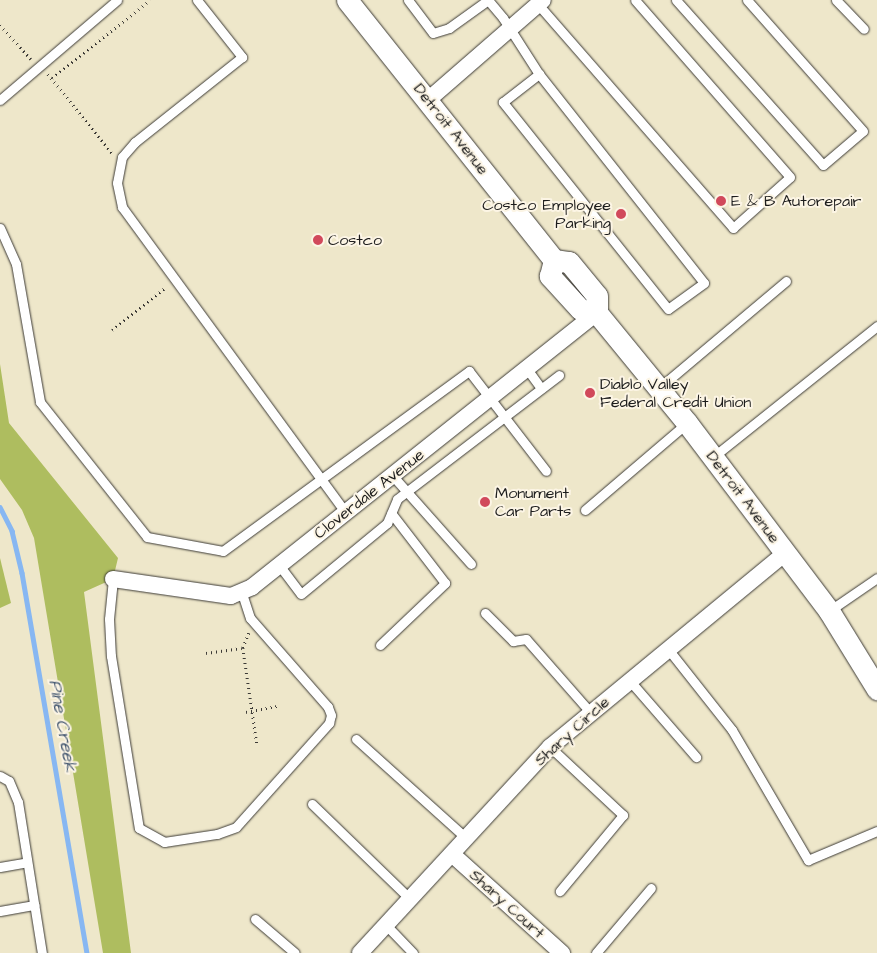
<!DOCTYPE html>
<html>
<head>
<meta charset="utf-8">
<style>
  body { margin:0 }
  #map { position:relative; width:877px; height:953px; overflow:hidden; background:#eee7ca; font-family:"Architects Daughter",sans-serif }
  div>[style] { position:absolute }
  .green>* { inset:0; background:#aebd5f }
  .stream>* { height:4.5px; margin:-2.25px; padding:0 2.25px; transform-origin:2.25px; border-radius:2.25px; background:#87b7f2 }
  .path>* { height:2.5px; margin-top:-1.25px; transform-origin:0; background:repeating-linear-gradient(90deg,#3c3a36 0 1px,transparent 0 5px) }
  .roads { filter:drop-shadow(0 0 1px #3c3a36) drop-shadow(0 0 1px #3c3a36) }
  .service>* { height:9px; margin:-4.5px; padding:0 4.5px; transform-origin:4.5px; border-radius:4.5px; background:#fff }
  .minor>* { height:16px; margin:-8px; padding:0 8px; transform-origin:8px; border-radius:8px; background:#fff }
  .tertiary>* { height:21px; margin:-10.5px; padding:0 10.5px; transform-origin:10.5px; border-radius:10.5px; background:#fff }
  .dots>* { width:14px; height:14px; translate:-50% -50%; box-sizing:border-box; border:2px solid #fcf5e5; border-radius:50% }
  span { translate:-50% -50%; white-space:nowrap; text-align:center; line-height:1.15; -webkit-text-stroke:4px #fcf5e5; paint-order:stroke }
  .street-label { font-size:16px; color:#1c1c1c }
  .poi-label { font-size:16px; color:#1c1c1c }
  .left { translate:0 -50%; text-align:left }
  .right { translate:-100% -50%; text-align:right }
  .water-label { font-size:18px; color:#475a72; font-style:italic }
</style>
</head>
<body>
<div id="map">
  <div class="green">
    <i style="clip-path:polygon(0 364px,9px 423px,118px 558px,113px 579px,84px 592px,131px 953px,103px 953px,34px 538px,22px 510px,0 479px)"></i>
    <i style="clip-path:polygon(0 558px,11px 603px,0 608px)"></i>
  </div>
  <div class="stream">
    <i style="left:0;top:507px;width:27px;rotate:63deg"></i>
    <i style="left:12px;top:531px;width:43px;rotate:76.6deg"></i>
    <i style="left:22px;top:573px;width:386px;rotate:80.3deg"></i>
  </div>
  <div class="path">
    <i style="left:0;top:25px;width:46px;rotate:47.6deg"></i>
    <i style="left:48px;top:74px;width:102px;rotate:51deg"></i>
    <i style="left:52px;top:78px;width:125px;rotate:-38.5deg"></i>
    <i style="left:112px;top:330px;width:69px;rotate:-38.5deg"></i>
    <i style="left:249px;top:633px;width:16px;rotate:112deg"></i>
    <i style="left:243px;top:648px;width:97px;rotate:81.7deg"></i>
    <i style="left:206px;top:653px;width:36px;rotate:-8deg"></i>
    <i style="left:246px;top:712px;width:32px;rotate:-11deg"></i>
  </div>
  <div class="roads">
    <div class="service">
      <i style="left:197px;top:0;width:73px;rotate:51.7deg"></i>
      <i style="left:242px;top:57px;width:137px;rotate:141.5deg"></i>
      <i style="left:135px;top:142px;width:20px;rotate:131deg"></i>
      <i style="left:122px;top:157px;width:26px;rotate:101deg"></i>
      <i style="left:117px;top:183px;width:25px;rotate:78deg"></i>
      <i style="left:122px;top:207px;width:379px;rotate:53.8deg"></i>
      <i style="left:408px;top:0;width:41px;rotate:52.9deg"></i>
      <i style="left:433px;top:33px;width:17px;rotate:-17deg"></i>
      <i style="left:449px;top:28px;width:48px;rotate:-35.7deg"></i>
      <i style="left:488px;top:0;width:23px;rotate:50deg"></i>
      <i style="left:503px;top:18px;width:67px;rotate:57.3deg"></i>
      <i style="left:539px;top:74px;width:266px;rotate:51.7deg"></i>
      <i style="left:704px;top:283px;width:44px;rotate:144.2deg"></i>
      <i style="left:668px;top:309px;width:265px;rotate:-128.6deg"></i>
      <i style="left:503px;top:102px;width:46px;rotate:-37.9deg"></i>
      <i style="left:676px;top:0;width:221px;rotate:48.3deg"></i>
      <i style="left:823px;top:165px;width:52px;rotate:-40.4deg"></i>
      <i style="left:863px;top:131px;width:175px;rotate:-131.5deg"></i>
      <i style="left:836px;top:0;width:40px;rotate:46deg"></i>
      <i style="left:536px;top:2px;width:300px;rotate:48.9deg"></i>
      <i style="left:733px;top:228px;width:76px;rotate:-41.8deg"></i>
      <i style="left:790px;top:177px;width:235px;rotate:-131.2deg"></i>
      <i style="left:0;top:100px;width:154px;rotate:-40.5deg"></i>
      <i style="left:0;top:228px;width:39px;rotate:66deg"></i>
      <i style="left:16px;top:264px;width:140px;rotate:80.1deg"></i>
      <i style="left:40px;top:402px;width:172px;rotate:51.6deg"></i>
      <i style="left:147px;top:537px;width:77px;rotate:10.4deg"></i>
      <i style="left:223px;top:551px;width:305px;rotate:-36.2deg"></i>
      <i style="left:469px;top:371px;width:126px;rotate:52.4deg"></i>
      <i style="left:527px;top:369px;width:24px;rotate:54deg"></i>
      <i style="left:659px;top:388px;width:166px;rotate:-40.1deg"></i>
      <i style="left:713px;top:457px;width:210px;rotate:-38.6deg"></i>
      <i style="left:392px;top:475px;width:119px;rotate:48.4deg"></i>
      <i style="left:585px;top:510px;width:134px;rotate:-40.5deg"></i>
      <i style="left:279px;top:565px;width:36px;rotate:53deg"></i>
      <i style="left:301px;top:594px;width:112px;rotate:-39.5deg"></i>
      <i style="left:387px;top:523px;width:26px;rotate:-67deg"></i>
      <i style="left:397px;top:499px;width:204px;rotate:-37.4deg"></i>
      <i style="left:113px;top:579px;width:40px;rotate:95.7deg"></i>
      <i style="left:109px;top:619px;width:37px;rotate:87deg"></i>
      <i style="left:111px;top:656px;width:174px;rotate:80.8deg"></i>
      <i style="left:139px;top:828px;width:29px;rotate:29deg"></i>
      <i style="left:164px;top:842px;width:54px;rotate:-8.6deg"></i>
      <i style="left:217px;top:834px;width:20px;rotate:-20deg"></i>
      <i style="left:236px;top:827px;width:140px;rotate:-48.2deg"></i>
      <i style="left:329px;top:723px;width:8px;rotate:-76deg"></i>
      <i style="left:331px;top:715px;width:9px;rotate:-111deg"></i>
      <i style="left:328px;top:707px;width:118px;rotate:-131.2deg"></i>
      <i style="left:250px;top:618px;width:26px;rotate:-108deg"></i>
      <i style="left:829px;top:611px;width:58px;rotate:-34.5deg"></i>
      <i style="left:485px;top:613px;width:40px;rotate:45deg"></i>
      <i style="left:513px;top:641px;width:13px;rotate:-9deg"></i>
      <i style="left:526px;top:639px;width:98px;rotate:48.7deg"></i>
      <i style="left:380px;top:645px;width:90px;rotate:-43.6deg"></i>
      <i style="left:445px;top:583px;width:88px;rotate:-127.6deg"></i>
      <i style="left:668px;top:649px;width:103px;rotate:51.7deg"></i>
      <i style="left:732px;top:730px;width:151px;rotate:59.7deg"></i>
      <i style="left:808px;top:860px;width:75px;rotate:-22.8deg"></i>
      <i style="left:630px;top:681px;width:101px;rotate:49deg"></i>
      <i style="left:356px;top:739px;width:149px;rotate:42deg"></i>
      <i style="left:550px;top:747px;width:100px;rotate:43deg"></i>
      <i style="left:623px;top:815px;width:99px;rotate:129.7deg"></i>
      <i style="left:0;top:776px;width:10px;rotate:29deg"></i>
      <i style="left:9px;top:781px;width:23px;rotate:67deg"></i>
      <i style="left:18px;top:802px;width:153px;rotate:81deg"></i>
      <i style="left:312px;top:804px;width:138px;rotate:44.1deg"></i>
      <i style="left:0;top:867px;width:27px;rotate:-10deg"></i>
      <i style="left:0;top:911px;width:35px;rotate:-10deg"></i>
      <i style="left:255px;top:919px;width:52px;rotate:40.4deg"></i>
      <i style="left:386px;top:925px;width:39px;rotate:46deg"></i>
      <i style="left:596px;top:953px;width:85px;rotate:-49.8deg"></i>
    </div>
    <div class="minor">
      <i style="left:428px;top:100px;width:152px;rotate:-41deg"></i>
      <i style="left:113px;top:579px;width:119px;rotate:8.2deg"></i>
      <i style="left:231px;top:596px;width:23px;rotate:-23deg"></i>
      <i style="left:252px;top:587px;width:441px;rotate:-38.5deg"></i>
      <i style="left:453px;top:855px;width:147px;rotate:42deg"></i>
      <i style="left:360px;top:953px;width:280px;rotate:-47.3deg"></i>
      <i style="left:550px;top:747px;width:305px;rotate:-39.5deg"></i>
    </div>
    <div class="tertiary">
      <i style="left:347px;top:0;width:332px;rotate:51.5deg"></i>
      <i style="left:554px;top:260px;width:15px;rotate:8deg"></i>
      <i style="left:569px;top:262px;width:44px;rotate:50.5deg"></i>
      <i style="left:597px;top:296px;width:17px;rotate:90deg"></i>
      <i style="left:597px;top:313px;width:17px;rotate:-167deg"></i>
      <i style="left:580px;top:309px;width:45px;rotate:-132.3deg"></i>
      <i style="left:550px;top:276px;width:16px;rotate:-76deg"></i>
      <i style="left:597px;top:313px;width:142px;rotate:50.7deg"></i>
      <i style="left:687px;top:423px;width:236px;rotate:52.9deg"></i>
      <i style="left:829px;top:611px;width:92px;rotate:58.4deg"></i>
    </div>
  </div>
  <div class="dots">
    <i style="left:721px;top:201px;background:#d1495b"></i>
    <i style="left:621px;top:214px;background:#d1495b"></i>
    <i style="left:318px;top:240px;background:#d1495b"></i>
    <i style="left:590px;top:393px;background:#d1495b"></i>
    <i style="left:485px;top:502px;background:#d1495b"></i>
  </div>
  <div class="street-label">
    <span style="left:451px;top:129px;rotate:52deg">Detroit Avenue</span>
    <span style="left:369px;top:494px;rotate:-38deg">Cloverdale Avenue</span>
    <span style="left:743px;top:497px;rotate:53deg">Detroit Avenue</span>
    <span style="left:572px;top:731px;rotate:-42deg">Shary Circle</span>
    <span style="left:507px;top:904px;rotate:42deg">Shary Court</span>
  </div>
  <div class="poi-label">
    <span class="left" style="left:731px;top:201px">E &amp; B Autorepair</span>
    <span class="right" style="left:611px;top:214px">Costco Employee<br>Parking</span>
    <span class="left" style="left:328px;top:240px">Costco</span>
    <span class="left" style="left:600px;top:393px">Diablo Valley<br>Federal Credit Union</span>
    <span class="left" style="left:495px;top:502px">Monument<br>Car Parts</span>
  </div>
  <div class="water-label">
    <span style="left:62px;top:726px;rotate:80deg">Pine Creek</span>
  </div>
</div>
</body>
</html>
